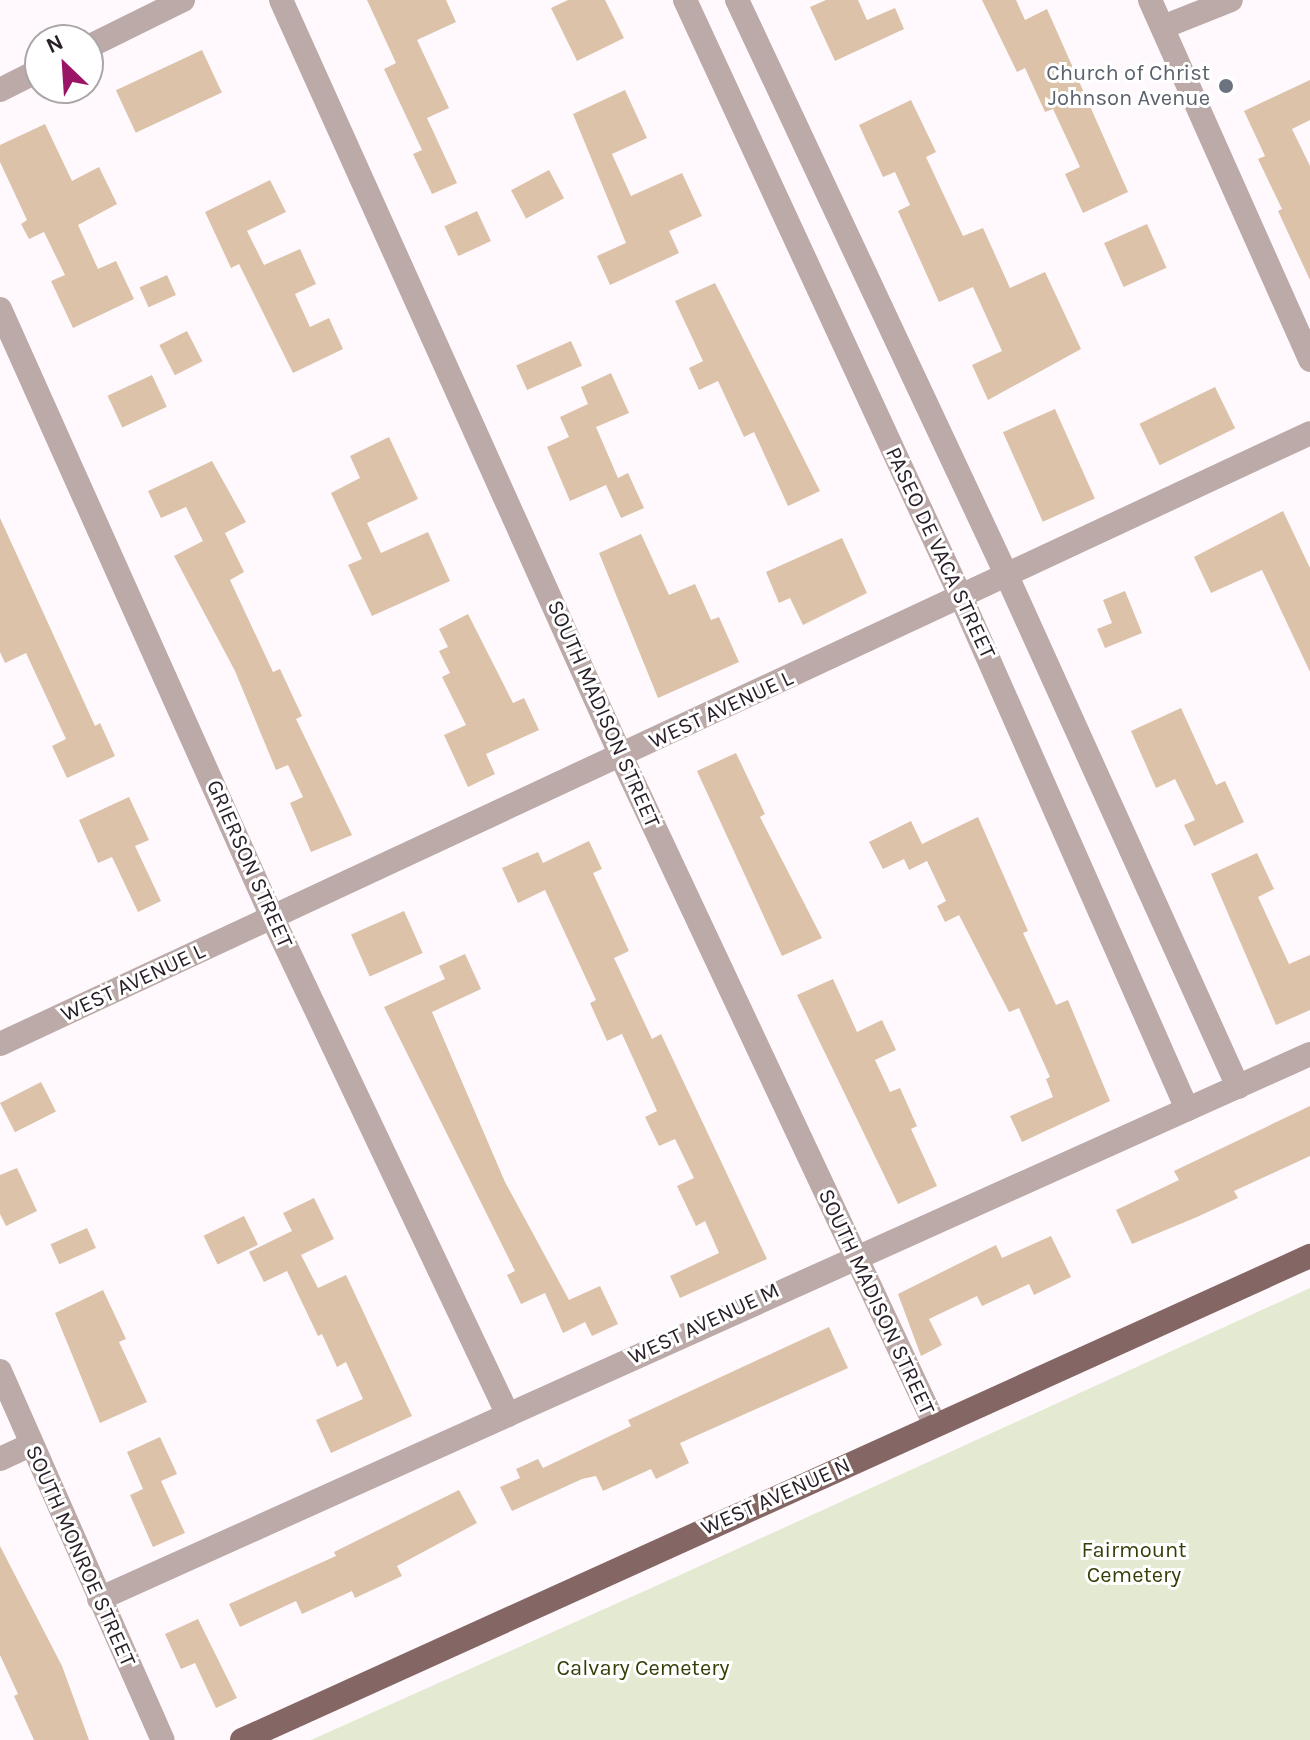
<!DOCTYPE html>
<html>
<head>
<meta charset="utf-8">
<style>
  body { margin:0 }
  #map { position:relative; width:1310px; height:1740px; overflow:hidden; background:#fff9fe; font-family:Karla,sans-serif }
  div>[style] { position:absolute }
  .green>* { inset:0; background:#e3ead1 }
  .building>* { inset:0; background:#dbc2a8; transform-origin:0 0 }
  .minor>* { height:24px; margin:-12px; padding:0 12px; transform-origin:12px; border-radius:12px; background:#bbaaa8 }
  .major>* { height:24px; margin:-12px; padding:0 12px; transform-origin:12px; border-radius:12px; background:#846764 }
  .dots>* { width:22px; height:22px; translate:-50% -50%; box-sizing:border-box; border:4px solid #fff; border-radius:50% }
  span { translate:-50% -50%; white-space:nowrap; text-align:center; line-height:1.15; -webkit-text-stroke:6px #fff; paint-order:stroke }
  .worship-label { font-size:22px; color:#5b616d }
  .right { translate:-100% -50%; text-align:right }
  .street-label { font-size:22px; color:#2a2029 }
  .park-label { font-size:22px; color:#353f08 }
  .north { position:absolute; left:24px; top:24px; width:80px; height:80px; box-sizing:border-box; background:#fff; border:2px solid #aaa6a9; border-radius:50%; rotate:335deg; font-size:22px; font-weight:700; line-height:32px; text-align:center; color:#2a2029 }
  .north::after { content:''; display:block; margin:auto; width:28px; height:36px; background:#9b1567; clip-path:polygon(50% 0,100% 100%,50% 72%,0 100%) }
</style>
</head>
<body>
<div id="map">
  <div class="green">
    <i style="clip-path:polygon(1310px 1288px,1310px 1740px,311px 1740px,678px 1576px)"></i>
  </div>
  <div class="building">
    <i style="clip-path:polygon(367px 0,446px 0,456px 22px,417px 40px,449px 108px,427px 118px,457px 183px,432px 194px,413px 154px,422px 150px,384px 69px,396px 63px)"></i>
    <i style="clip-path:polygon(568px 0,605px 0,624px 38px,577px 61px,551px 8px)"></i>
    <i style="clip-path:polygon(826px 0,858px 0,867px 20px,895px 8px,904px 29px,835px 61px,810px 7px)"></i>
    <i style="clip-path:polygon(982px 0,1016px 0,1025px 20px,1047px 9px,1128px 192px,1083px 213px,1065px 174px,1080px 167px,1053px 109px,1045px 112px,1025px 68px,1017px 72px)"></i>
    <i style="left:202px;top:50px;width:47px;height:95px;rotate:65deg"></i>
    <i style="clip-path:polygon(1310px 80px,1310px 120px,1292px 129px,1310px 166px,1310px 280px,1278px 211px,1282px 209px,1258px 159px,1265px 156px,1244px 111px)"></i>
    <i style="clip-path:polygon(625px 90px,647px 138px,612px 154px,631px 196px,682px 173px,702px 216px,669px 231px,679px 253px,610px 285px,597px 256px,626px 243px,573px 114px)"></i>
    <i style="clip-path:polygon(911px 100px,936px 152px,926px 157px,963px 236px,983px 228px,1010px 288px,1045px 272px,1081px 349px,988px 400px,972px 365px,1002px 351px,973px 287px,939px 302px,898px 211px,910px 205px,895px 172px,883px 177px,859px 125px)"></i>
    <i style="clip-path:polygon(45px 124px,72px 181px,99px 167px,117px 204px,78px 225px,98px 269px,116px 261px,134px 299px,73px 328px,51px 281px,65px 275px,44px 232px,29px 239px,21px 224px,27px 220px,0 162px,0 145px)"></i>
    <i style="left:549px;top:170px;width:32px;height:43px;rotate:62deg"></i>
    <i style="clip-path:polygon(270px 180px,286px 212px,247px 231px,264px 265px,300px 249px,316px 284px,295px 294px,310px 327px,329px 318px,343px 349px,293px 373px,239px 264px,231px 268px,205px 212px)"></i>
    <i style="left:477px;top:211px;width:33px;height:36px;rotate:65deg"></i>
    <i style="left:1147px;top:224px;width:48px;height:47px;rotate:66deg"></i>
    <i style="left:167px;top:275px;width:22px;height:30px;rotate:66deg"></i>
    <i style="clip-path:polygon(715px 283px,820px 491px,788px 506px,754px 432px,744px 437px,718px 381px,699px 390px,689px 368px,703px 361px,675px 301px)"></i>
    <i style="left:187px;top:331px;width:34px;height:31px;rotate:63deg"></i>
    <i style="left:571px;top:341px;width:27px;height:60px;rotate:66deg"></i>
    <i style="clip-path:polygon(611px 373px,629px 413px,596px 427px,618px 478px,628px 473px,644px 508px,621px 518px,606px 485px,570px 501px,547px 447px,569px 437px,560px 417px,588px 404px,581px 387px)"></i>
    <i style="left:152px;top:375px;width:35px;height:49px;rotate:65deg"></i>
    <i style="left:1215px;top:387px;width:46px;height:84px;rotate:64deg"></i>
    <i style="left:1055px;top:409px;width:98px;height:57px;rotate:66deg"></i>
    <i style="clip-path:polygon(389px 437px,418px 499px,367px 523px,381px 553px,428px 532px,450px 581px,372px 616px,348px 565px,362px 559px,331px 493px,360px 478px,350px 456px)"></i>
    <i style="clip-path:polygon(212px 461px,246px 522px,225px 533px,244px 572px,230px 580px,273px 672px,280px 669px,302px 716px,296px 719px,352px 835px,311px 852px,290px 803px,303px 797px,288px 765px,276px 770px,235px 671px,174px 556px,203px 541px,186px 507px,161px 518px,148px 491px)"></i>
    <i style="clip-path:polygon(1283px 511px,1310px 568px,1310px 672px,1262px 570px,1211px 593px,1194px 557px)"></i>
    <i style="clip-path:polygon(0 518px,95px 726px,100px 723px,115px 756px,67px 778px,52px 746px,66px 739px,26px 653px,5px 663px,0 652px)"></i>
    <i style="clip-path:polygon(641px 534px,669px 595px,695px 584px,711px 620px,719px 617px,739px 662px,658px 698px,599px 553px)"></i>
    <i style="clip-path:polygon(842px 538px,867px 593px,803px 625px,790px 598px,779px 603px,766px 572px)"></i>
    <i style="clip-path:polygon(1125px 591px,1142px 633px,1105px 648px,1097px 629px,1112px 623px,1103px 600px)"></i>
    <i style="clip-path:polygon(468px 614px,513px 703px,524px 698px,539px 730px,486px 754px,495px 774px,468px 787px,444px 735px,466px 725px,442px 677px,450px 673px,439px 651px,448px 647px,439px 629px)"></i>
    <i style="clip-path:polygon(1181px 708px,1216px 785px,1225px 781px,1244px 822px,1194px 846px,1184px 825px,1195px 820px,1175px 779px,1156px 788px,1131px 731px)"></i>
    <i style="clip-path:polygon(736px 753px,765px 814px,760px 817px,822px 938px,782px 956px,697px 771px)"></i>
    <i style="clip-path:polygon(129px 797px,149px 840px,135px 846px,161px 901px,138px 912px,112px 857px,98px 863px,79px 820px)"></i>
    <i style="clip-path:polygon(978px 817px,1028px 931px,1023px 933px,1056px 1005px,1068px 1000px,1110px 1101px,1022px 1142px,1010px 1116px,1053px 1097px,1046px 1079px,1050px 1077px,1019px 1008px,1009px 1012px,959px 915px,945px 922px,937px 906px,946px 901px,927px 861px,909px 870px,904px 859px,883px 869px,869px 842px,911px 821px,922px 844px)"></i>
    <i style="clip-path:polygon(589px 841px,602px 869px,593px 873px,629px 951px,614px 958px,652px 1039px,661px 1034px,767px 1259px,680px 1298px,670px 1276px,719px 1253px,705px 1221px,696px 1226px,677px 1186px,694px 1178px,675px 1139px,659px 1146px,645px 1117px,657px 1111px,622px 1034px,607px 1041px,590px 1003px,596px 1000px,545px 890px,518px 903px,502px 868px,538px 852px,543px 863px)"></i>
    <i style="clip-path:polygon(1257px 853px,1274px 889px,1258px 897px,1289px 964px,1310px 955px,1310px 1010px,1276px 1025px,1211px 874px)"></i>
    <i style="left:404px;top:911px;width:46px;height:58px;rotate:66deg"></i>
    <i style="clip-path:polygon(465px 954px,481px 989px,432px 1012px,505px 1182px,569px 1300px,600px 1286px,618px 1324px,592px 1336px,585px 1322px,563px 1333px,545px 1293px,521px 1304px,507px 1275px,515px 1271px,384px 1007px,445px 979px,439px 966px)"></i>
    <i style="clip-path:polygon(833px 979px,857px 1032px,882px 1020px,896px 1050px,875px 1060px,890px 1092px,900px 1088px,917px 1126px,911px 1129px,937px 1186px,898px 1204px,797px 995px)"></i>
    <i style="left:41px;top:1082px;width:33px;height:46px;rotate:63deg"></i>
    <i style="clip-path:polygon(1310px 1106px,1310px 1156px,1234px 1191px,1238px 1198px,1197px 1217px,1132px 1244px,1116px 1210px,1179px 1180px,1174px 1171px)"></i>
    <i style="clip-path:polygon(17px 1168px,37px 1211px,6px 1226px,0 1214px,0 1175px)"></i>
    <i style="clip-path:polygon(314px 1198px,334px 1239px,301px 1255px,318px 1288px,346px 1275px,412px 1416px,331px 1453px,316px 1420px,363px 1399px,346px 1362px,337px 1367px,322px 1334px,318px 1336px,287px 1271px,264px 1282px,249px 1252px,292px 1231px,283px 1213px)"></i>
    <i style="left:244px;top:1216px;width:32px;height:45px;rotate:64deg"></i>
    <i style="left:87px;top:1228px;width:22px;height:40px;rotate:66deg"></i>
    <i style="clip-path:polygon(1051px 1236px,1071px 1277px,1034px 1295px,1029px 1284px,982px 1306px,977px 1296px,929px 1319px,942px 1345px,921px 1356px,898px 1294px,996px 1245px,1002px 1258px)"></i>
    <i style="clip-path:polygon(103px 1290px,126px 1339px,119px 1342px,147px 1402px,100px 1423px,55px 1313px)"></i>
    <i style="clip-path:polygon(829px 1327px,848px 1368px,680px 1443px,689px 1463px,656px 1479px,651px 1469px,603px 1491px,596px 1476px,582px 1479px,512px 1511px,500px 1487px,520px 1478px,516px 1469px,538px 1459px,543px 1468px,631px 1426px,628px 1420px)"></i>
    <i style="clip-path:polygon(160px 1437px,177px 1474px,161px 1481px,185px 1533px,153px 1547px,130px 1495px,143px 1489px,127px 1452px)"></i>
    <i style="clip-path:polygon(459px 1490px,477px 1523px,397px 1566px,402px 1576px,355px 1598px,352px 1591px,302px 1614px,296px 1601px,240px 1627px,229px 1604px,336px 1556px,334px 1552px)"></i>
    <i style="clip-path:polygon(0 1546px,62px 1666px,89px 1740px,34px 1740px,14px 1696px,18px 1694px,0 1655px)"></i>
    <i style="clip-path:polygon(198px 1619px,237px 1698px,216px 1708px,195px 1663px,181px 1669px,165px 1634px)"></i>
  </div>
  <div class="minor">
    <i style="left:281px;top:0;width:829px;rotate:65.78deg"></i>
    <i style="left:621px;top:756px;width:739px;rotate:64.86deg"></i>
    <i style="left:685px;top:0;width:658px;rotate:65.19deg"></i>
    <i style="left:961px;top:597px;width:560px;rotate:66.18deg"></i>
    <i style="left:737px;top:0;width:636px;rotate:64.89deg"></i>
    <i style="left:1007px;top:576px;width:561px;rotate:65.67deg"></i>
    <i style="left:1150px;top:0;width:394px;rotate:66deg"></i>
    <i style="left:1163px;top:27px;width:73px;rotate:-21.7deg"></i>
    <i style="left:88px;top:47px;width:106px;rotate:-26.3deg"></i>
    <i style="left:0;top:90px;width:45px;rotate:-26.6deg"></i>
    <i style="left:0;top:309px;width:668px;rotate:65.89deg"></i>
    <i style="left:273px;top:919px;width:549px;rotate:64.65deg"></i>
    <i style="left:0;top:1044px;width:1445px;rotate:-25deg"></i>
    <i style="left:0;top:1371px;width:403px;rotate:66.2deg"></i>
    <i style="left:0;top:1459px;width:33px;rotate:-25deg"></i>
    <i style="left:99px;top:1599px;width:1328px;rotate:-24.23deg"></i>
  </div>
  <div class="major">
    <i style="left:242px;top:1740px;width:1173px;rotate:-24.38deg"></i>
  </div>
  <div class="dots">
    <i style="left:1226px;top:86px;background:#6b7280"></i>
  </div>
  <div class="worship-label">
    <span class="right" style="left:1210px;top:86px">Church of Christ<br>Johnson Avenue</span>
  </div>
  <div class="street-label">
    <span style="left:940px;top:553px;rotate:65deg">PASEO DE VACA STREET</span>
    <span style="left:721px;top:710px;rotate:-25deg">WEST AVENUE L</span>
    <span style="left:603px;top:714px;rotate:66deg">SOUTH MADISON STREET</span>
    <span style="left:249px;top:864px;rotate:66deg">GRIERSON STREET</span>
    <span style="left:133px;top:983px;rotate:-25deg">WEST AVENUE L</span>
    <span style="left:876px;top:1302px;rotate:65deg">SOUTH MADISON STREET</span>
    <span style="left:704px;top:1324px;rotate:-25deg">WEST AVENUE M</span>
    <span style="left:776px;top:1497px;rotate:-24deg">WEST AVENUE N</span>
    <span style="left:80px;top:1556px;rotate:66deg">SOUTH MONROE STREET</span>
  </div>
  <div class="park-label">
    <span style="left:1134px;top:1563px">Fairmount<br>Cemetery</span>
    <span style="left:643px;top:1669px">Calvary Cemetery</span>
  </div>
  <div class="north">N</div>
</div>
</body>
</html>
